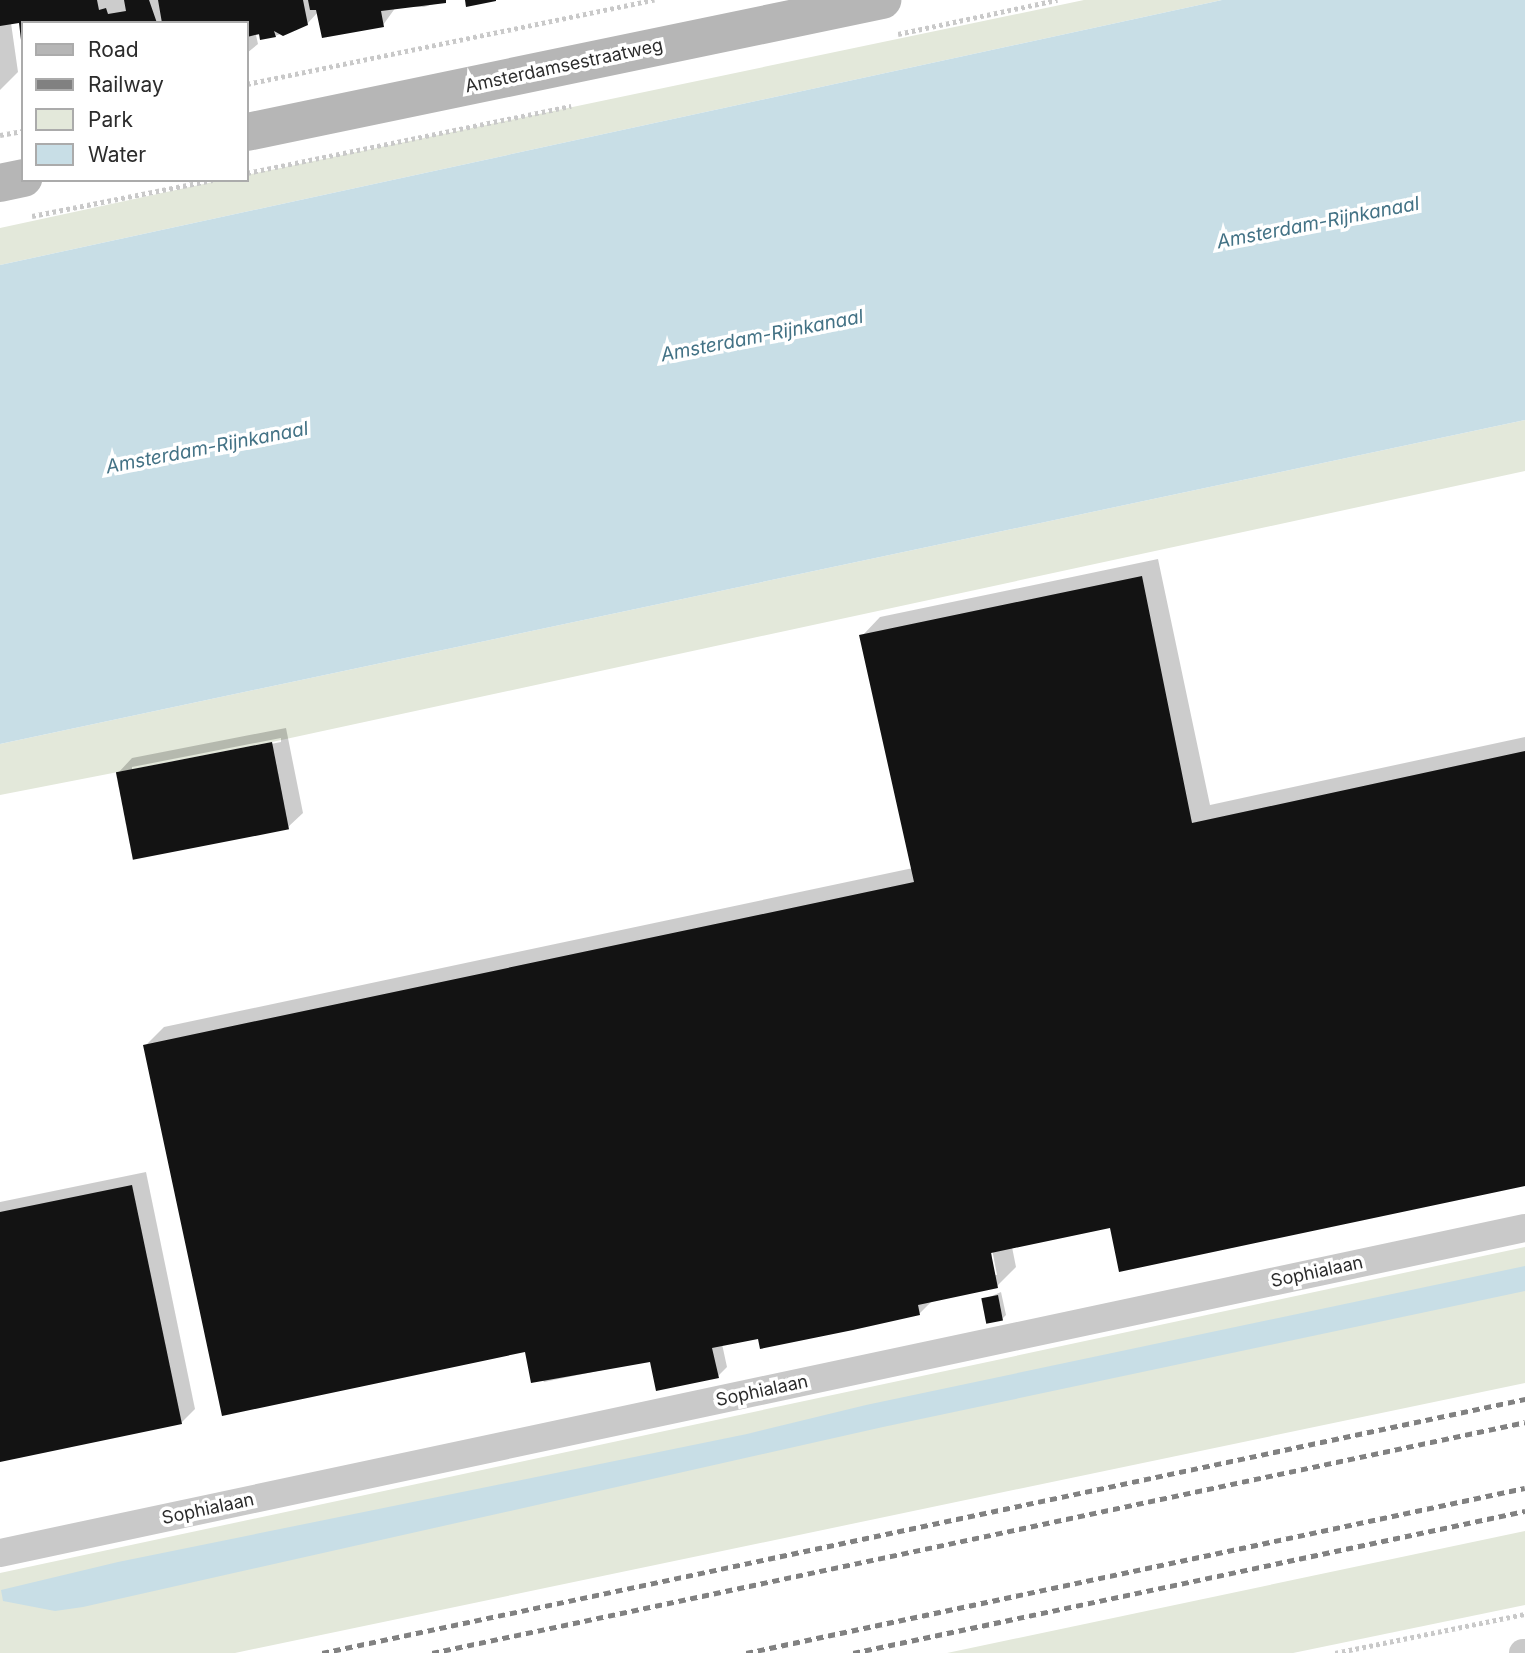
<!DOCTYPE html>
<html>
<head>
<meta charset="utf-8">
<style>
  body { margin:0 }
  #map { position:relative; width:1525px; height:1653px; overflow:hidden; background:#fff; font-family:Inter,sans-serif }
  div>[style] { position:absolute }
  .green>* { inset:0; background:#e3e8da }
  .water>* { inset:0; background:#c8dee6 }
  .shadow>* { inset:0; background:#0003 }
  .building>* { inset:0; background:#131313; transform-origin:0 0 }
  .path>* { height:4.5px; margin-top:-2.25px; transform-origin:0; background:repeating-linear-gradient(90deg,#c9c9c9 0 3.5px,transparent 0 7px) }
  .street>* { height:28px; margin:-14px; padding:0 14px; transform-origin:14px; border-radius:14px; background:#c9c9c9 }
  .secondary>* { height:38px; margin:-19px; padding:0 19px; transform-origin:19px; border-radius:19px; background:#b6b6b6 }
  .rail>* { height:5px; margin-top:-2.5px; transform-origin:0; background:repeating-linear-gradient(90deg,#818181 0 7px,transparent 0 12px) }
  span { translate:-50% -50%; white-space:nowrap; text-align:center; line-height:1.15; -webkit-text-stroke:7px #fff; paint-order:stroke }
  .street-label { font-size:18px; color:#2c2c2c }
  .water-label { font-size:19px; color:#437285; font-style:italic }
  .legend { position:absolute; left:21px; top:21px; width:228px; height:161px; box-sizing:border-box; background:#fff; border:2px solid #ababab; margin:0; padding:9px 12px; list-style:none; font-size:21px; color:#2c2c2c }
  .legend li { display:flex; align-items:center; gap:14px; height:35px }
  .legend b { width:35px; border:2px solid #ababab }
</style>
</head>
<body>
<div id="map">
  <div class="green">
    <i style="clip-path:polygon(1084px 0,1222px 0,0 265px,0 228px,222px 180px,247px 180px,247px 175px)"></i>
    <i style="clip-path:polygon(1525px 420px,1525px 471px,272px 742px,0 795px,0 744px)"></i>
    <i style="clip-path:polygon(1525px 1247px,1525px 1383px,235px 1653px,0 1653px,0 1573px)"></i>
    <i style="clip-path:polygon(1525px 1531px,1525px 1605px,1293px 1653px,947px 1653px)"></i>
  </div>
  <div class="water">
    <i style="clip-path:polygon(1222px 0,1525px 0,1525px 420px,0 744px,0 265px)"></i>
    <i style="clip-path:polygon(1525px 1266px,1525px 1291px,883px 1427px,83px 1607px,55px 1611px,3px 1601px,1px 1590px,118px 1562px,747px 1434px,866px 1405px)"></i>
  </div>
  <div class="shadow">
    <i style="clip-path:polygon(0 0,447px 0,424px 7px,396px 7px,383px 25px,318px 12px,307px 24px,275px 36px,256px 35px,258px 44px,247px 53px,247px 23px,23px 23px,23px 41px,21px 21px,11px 23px,18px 72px,0 90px)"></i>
    <i style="clip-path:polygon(evenodd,1158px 559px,1210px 805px,1525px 737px,1525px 1183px,1111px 1226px,1012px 1247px,1016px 1267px,997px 1286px,934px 1299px,919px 1314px,722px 1344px,727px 1367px,718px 1376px,656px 1359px,544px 1382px,527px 1353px,145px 1046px,164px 1027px,913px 868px,862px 636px,880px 617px,1158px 559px,991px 1244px,997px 1275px,993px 1275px,991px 1244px)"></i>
    <i style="clip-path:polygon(evenodd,286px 728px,303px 813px,288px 827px,118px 773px,132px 758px,286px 728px,281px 738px,281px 742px,132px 771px,132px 767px,281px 738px)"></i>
    <i style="clip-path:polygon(146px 1172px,195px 1409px,181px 1423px,0 1460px,0 1202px)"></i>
    <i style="clip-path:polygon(1001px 1292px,1006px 1315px,1002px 1319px,983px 1300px)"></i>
  </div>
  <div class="building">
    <i style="clip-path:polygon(0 0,97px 0,99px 10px,106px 8px,108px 14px,126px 11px,124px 0,149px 0,157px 23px,23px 23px,21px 40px,19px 23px,0 26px)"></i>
    <i style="clip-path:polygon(158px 0,303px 0,308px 25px,283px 36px,274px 31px,276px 37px,260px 40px,259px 34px,247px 37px,247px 23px,162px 23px)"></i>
    <i style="clip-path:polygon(308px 0,446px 0,446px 3px,381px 11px,384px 27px,322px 38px,316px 10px,310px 10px)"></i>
    <i style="clip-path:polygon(465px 0,496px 0,496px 1px,466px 7px)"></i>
    <i style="clip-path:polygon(1142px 576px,1192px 823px,1525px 751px,1525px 1186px,1119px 1272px,1110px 1228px,991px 1253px,998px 1288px,918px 1305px,920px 1315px,853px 1330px,760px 1349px,758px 1339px,712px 1348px,719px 1378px,656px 1391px,650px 1362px,531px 1383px,525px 1352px,222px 1416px,143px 1045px,914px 882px,859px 635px)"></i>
    <i style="left:272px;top:742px;width:89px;height:159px;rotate:79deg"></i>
    <i style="clip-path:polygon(132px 1185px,182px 1424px,0 1462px,0 1212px)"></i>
    <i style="left:998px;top:1295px;width:26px;height:17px;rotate:79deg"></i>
  </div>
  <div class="path">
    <i style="left:898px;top:34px;width:163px;rotate:-12.1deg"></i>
    <i style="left:247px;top:84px;width:416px;rotate:-11.7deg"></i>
    <i style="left:0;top:135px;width:23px;rotate:-10deg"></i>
    <i style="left:247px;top:173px;width:331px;rotate:-11.7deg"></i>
    <i style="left:32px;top:216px;width:184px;rotate:-11.3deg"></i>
    <i style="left:1335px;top:1653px;width:194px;rotate:-11.6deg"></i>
  </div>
  <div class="street">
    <i style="left:0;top:1553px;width:1559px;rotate:-12.03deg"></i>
    <i style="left:1523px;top:1653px;width:2px"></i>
  </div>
  <div class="secondary">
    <i style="left:247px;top:132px;width:649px;rotate:-11.74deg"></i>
    <i style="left:0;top:183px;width:24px;rotate:-12deg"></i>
  </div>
  <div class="rail">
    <i style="left:322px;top:1653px;width:1230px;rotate:-11.92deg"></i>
    <i style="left:432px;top:1653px;width:1117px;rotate:-11.93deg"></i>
    <i style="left:746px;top:1653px;width:796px;rotate:-11.96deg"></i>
    <i style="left:853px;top:1653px;width:687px;rotate:-11.93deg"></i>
  </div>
  <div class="street-label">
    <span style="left:564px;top:66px;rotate:-12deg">Amsterdamsestraatweg</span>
    <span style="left:1317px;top:1272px;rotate:-12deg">Sophialaan</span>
    <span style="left:762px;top:1391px;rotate:-12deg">Sophialaan</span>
    <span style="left:208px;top:1509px;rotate:-12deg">Sophialaan</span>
  </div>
  <div class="water-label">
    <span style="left:1318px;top:223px;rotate:-11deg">Amsterdam-Rijnkanaal</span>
    <span style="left:762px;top:336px;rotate:-11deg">Amsterdam-Rijnkanaal</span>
    <span style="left:207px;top:448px;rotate:-11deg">Amsterdam-Rijnkanaal</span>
  </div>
  <ul class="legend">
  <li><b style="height:9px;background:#b6b6b6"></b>Road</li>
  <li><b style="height:9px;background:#818181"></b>Railway</li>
  <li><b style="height:19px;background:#e3e8da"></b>Park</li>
  <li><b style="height:19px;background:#c8dee6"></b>Water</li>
  </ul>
</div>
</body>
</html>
